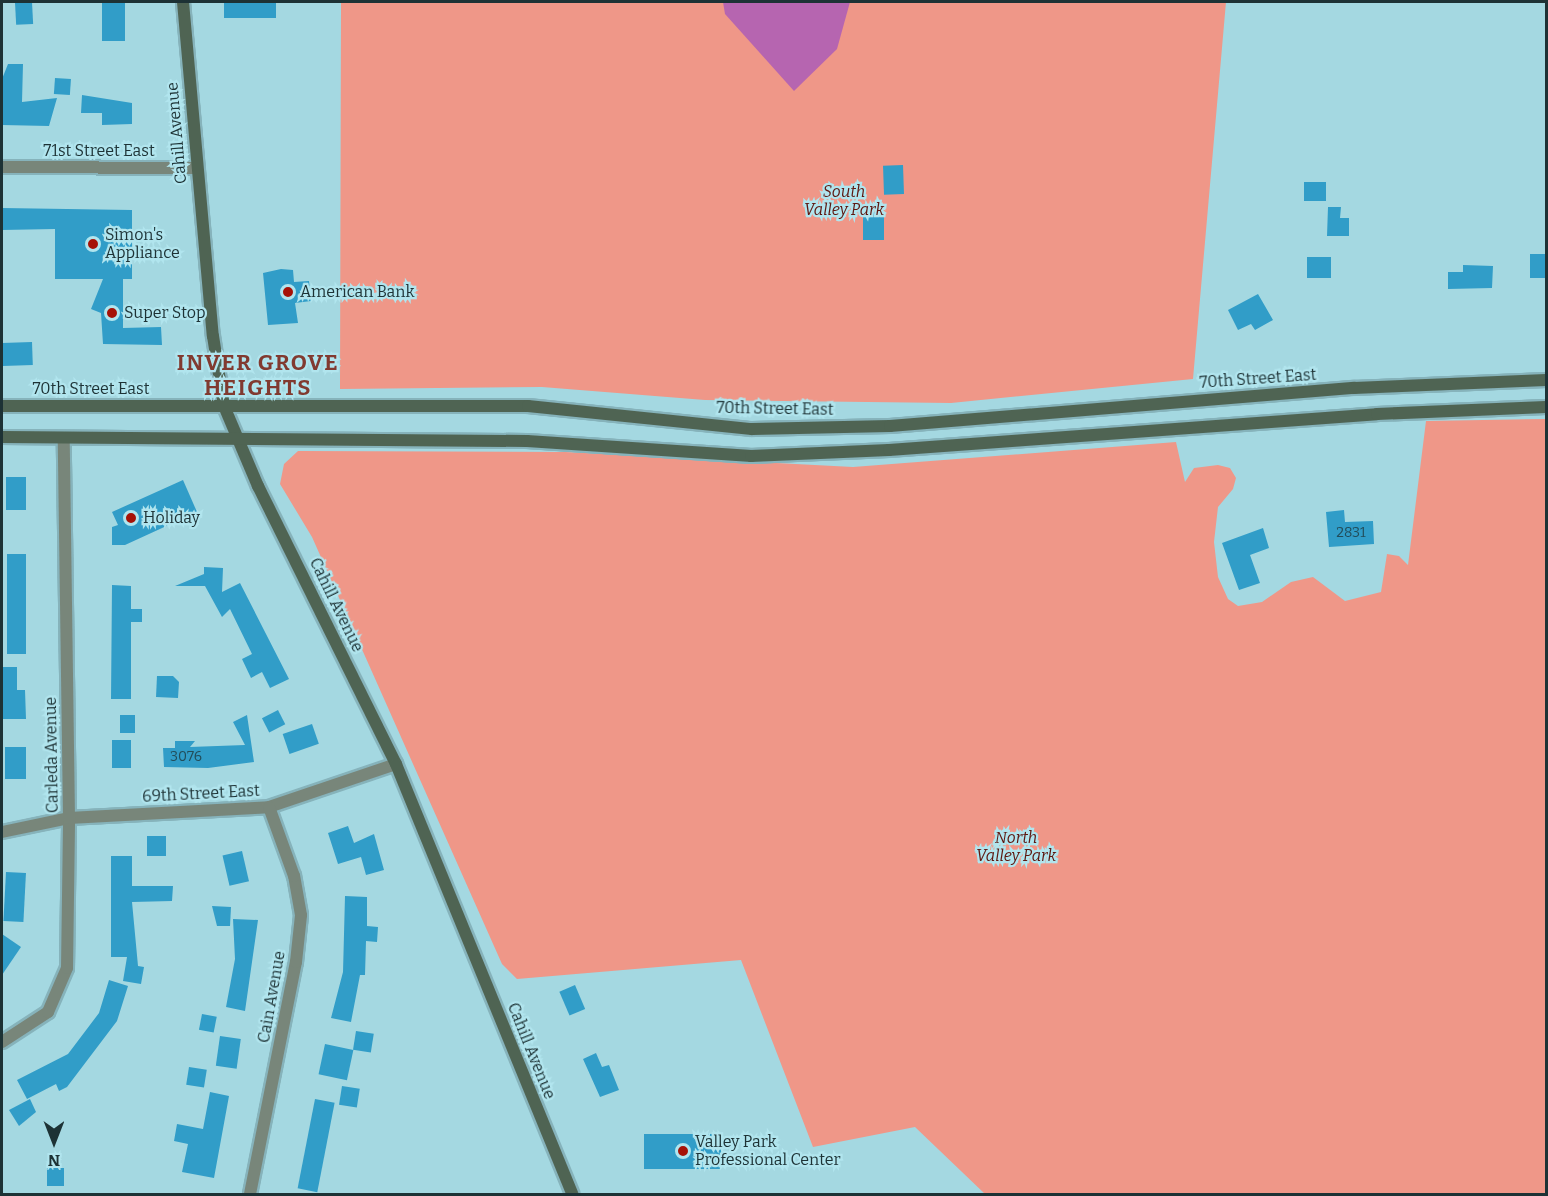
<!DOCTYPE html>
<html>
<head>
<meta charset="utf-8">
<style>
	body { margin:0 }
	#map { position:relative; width:1548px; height:1196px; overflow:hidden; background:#a4d8e1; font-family:Bitter,serif }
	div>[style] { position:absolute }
	.green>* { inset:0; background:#ef9788 }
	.water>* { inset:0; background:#b665b0 }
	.building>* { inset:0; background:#319dc8; transform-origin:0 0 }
	.roads { filter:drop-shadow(2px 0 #86b3bb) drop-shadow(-2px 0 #86b3bb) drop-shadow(0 2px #86b3bb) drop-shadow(0 -2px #86b3bb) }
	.street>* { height:12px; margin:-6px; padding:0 6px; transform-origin:6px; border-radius:6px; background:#78867a }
	.secondary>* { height:12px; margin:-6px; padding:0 6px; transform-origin:6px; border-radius:6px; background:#4f6453 }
	.dots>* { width:16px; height:16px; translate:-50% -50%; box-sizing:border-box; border:3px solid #b1e5ee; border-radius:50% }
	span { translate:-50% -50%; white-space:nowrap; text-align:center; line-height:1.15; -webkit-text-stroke:4.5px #b1e5ee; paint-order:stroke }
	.number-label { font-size:14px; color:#224d5a }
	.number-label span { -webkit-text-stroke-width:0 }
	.street-label { font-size:16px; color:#1d3235 }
	.park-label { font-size:16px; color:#5e1710; font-style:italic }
	.poi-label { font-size:16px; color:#1d3235 }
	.left { translate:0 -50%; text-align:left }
	.district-label { font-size:22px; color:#813a30; font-weight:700; letter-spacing:1.5px }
	.frame { position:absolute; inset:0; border:3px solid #1d3235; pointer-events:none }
	.north { position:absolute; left:24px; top:1112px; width:60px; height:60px; -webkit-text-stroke:4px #b1e5ee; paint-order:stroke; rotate:180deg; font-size:16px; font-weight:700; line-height:24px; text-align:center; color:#1d3235 }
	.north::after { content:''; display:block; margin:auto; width:21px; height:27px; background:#1d3235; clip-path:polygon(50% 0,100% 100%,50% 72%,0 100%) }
</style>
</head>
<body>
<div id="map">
	<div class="green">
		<div style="clip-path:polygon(341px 2px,1226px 2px,1193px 379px,951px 403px,705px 400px,542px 387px,340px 389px)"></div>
		<div style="clip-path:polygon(1546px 419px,1546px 1194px,985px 1194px,915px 1127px,813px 1147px,741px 960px,517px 979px,502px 964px,312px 537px,280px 484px,284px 464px,298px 451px,565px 452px,853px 467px,1176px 442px,1185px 482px,1194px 468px,1218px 465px,1230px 468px,1236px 478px,1233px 489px,1218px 507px,1214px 542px,1218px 577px,1228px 599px,1238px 606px,1262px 602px,1291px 582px,1313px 577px,1345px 601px,1381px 592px,1387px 554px,1399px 556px,1408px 565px,1426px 421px)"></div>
	</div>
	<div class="water">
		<div style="clip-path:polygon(723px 2px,850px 2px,837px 49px,794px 91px,725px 14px)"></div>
	</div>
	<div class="building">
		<div style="left:32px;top:2px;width:22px;height:17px;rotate:87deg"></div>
		<div style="left:102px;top:2px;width:23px;height:39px"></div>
		<div style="left:224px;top:2px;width:52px;height:16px"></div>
		<div style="clip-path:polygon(8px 64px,23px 64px,22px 102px,57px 98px,49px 126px,2px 125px,2px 79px)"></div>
		<div style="left:55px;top:78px;width:16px;height:16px;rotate:4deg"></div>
		<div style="clip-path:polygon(82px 95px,132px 103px,132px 124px,102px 125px,102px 113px,81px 113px)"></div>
		<div style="left:903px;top:165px;width:29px;height:20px;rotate:88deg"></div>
		<div style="left:1304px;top:182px;width:22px;height:19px"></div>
		<div style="clip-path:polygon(1328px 207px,1341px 207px,1340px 218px,1349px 218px,1349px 236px,1327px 236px)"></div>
		<div style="clip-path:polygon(2px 208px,132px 210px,132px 279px,123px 279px,123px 328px,161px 327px,162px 345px,103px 344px,101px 313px,91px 309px,103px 279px,55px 279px,55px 229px,2px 230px)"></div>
		<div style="left:884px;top:212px;width:28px;height:21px;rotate:90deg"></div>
		<div style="left:1530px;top:254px;width:16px;height:24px"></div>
		<div style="left:1307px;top:257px;width:24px;height:21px"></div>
		<div style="clip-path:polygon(1463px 265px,1493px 266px,1492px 288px,1448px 289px,1448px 272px,1463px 272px)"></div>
		<div style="clip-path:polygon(281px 269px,293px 270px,294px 282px,309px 281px,311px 301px,295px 303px,298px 323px,268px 325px,263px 273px)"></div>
		<div style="clip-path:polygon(1258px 294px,1273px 320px,1255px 330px,1251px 324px,1238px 330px,1228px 310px)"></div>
		<div style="left:32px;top:342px;width:23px;height:30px;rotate:88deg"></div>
		<div style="left:6px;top:477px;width:20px;height:33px"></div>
		<div style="clip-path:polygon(183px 480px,197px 512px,125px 545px,112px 545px,112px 527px,118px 525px,112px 512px)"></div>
		<div style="clip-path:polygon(1344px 510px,1345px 522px,1373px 521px,1374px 544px,1329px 547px,1326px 512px)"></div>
		<div style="clip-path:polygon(1263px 528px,1269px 548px,1250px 555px,1260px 583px,1239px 590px,1222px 543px)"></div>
		<div style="left:7px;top:554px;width:19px;height:100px"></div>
		<div style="clip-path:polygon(204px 567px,223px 568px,222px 592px,240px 583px,289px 679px,270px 688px,262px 672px,251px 678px,242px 659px,252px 654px,230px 609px,222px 617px,205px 586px,175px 586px,204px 574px)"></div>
		<div style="clip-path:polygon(112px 585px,131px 586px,131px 609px,142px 609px,142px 622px,131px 622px,131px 699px,111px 699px)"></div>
		<div style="clip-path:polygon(2px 667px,17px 667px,17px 690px,25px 690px,26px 719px,2px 719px)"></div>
		<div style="clip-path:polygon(157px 676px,173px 676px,179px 682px,178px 698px,156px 697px)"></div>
		<div style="left:278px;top:710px;width:16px;height:18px;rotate:63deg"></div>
		<div style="left:120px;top:715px;width:15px;height:18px"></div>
		<div style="clip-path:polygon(247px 715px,254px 762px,208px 768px,164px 767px,163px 748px,175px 748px,175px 741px,195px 741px,190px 747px,245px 745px,233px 722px)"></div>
		<div style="left:312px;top:724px;width:21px;height:31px;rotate:71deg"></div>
		<div style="left:112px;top:740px;width:19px;height:28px"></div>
		<div style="left:5px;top:747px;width:21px;height:32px"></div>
		<div style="clip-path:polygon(348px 826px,354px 843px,374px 834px,384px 870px,366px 875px,361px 857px,338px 864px,328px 833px)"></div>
		<div style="left:147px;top:836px;width:19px;height:20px"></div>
		<div style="left:242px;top:851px;width:31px;height:20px;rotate:77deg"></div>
		<div style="clip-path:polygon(111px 856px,132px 856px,132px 886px,173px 886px,172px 901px,132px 902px,138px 966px,144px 967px,141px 984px,123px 981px,127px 957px,111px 957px)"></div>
		<div style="left:6px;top:872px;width:20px;height:49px;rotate:3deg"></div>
		<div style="clip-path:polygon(345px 896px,367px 897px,367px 926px,378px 927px,377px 942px,366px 941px,365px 975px,360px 975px,351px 1022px,331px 1018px,343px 972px)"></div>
		<div style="clip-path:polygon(212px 906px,231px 907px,230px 926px,217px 926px)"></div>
		<div style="clip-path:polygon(233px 919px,258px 920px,245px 1011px,226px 1007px,235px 959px)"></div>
		<div style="clip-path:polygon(2px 934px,21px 947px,2px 975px)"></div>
		<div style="clip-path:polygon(109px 980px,128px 986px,117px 1021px,67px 1087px,59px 1091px,56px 1084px,27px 1099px,17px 1080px,68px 1054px,99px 1013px)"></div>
		<div style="left:575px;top:985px;width:26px;height:17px;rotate:67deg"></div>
		<div style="left:202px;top:1014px;width:15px;height:16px;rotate:11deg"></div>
		<div style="left:356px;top:1031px;width:18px;height:19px;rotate:9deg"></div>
		<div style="left:220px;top:1036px;width:21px;height:30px;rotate:8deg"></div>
		<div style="left:325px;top:1044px;width:29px;height:31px;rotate:12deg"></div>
		<div style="clip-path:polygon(596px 1053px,602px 1067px,609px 1065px,619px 1090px,600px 1097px,583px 1059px)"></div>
		<div style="left:189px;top:1067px;width:18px;height:18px;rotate:9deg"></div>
		<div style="left:342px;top:1086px;width:18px;height:19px;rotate:9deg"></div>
		<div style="clip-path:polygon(210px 1092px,229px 1096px,214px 1178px,182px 1172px,188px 1144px,174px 1141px,177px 1124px,203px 1129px)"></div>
		<div style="clip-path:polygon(30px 1099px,36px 1112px,19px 1126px,9px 1110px)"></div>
		<div style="left:315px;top:1099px;width:20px;height:91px;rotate:11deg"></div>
		<div style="left:644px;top:1134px;width:77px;height:35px"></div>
		<div style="left:47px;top:1168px;width:17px;height:18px"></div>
	</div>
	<div class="roads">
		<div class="street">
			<div style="left:2px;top:167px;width:194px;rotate:0.3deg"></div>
			<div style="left:2px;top:832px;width:68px;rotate:-11.8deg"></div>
			<div style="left:69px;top:818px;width:200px;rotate:-3.1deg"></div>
			<div style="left:269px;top:807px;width:134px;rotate:-18.7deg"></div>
			<div style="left:2px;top:1042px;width:55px;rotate:-33.1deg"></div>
			<div style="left:48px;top:1012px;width:48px;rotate:-66.6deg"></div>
			<div style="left:67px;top:968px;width:150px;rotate:-89.2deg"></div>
			<div style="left:69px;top:818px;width:380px;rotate:-90.8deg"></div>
			<div style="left:250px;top:1194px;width:237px;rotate:-78.8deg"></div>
			<div style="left:296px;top:962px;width:47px;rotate:-83.9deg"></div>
			<div style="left:301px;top:915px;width:40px;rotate:-100deg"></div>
			<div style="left:294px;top:876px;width:73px;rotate:-109.9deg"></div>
		</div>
		<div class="secondary">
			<div style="left:183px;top:2px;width:335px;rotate:84.9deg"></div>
			<div style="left:213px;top:336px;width:71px;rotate:81.1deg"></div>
			<div style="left:224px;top:406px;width:87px;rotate:67deg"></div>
			<div style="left:258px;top:486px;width:310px;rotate:63.6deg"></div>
			<div style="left:396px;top:764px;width:465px;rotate:67.7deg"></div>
			<div style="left:2px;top:406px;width:526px"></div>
			<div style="left:528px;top:406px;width:225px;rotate:5.9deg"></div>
			<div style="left:752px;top:429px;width:138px;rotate:-1.2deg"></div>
			<div style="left:890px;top:426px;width:466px;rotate:-4.7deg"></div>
			<div style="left:1354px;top:388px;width:192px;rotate:-2.4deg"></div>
			<div style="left:2px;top:437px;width:525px;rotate:0.44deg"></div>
			<div style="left:527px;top:441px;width:225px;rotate:3.8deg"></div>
			<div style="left:751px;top:456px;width:138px;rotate:-2.5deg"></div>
			<div style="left:889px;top:450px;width:489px;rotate:-4.2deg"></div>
			<div style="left:1377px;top:414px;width:169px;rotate:-2.4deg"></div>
		</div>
	</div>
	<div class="dots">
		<div style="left:93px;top:244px;background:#a61207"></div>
		<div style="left:288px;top:292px;background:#a61207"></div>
		<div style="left:112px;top:313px;background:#a61207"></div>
		<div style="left:131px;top:518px;background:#a61207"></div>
		<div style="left:683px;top:1151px;background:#a61207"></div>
	</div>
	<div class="number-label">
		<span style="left:1351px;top:533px">2831</span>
		<span style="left:186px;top:757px">3076</span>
	</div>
	<div class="street-label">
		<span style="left:177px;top:133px;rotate:-95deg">Cahill Avenue</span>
		<span style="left:99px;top:151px">71st Street East</span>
		<span style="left:1258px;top:379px;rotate:-4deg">70th Street East</span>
		<span style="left:91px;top:389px">70th Street East</span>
		<span style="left:775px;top:409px;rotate:1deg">70th Street East</span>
		<span style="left:336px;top:605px;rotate:64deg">Cahill Avenue</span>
		<span style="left:52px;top:755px;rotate:-91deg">Carleda Avenue</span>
		<span style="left:201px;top:794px;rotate:-3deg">69th Street East</span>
		<span style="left:272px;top:997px;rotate:-80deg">Cain Avenue</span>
		<span style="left:531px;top:1051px;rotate:68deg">Cahill Avenue</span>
	</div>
	<div class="park-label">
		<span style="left:844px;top:201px">South<br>Valley Park</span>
		<span style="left:1016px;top:847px">North<br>Valley Park</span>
	</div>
	<div class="poi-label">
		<span class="left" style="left:105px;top:244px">Simon's<br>Appliance</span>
		<span class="left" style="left:300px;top:292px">American Bank</span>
		<span class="left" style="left:124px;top:313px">Super Stop</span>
		<span class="left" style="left:143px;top:518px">Holiday</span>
		<span class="left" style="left:695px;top:1151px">Valley Park<br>Professional Center</span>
	</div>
	<div class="district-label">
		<span style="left:258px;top:375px">INVER GROVE<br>HEIGHTS</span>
	</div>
	<div class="frame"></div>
	<div class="north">N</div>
</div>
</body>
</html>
